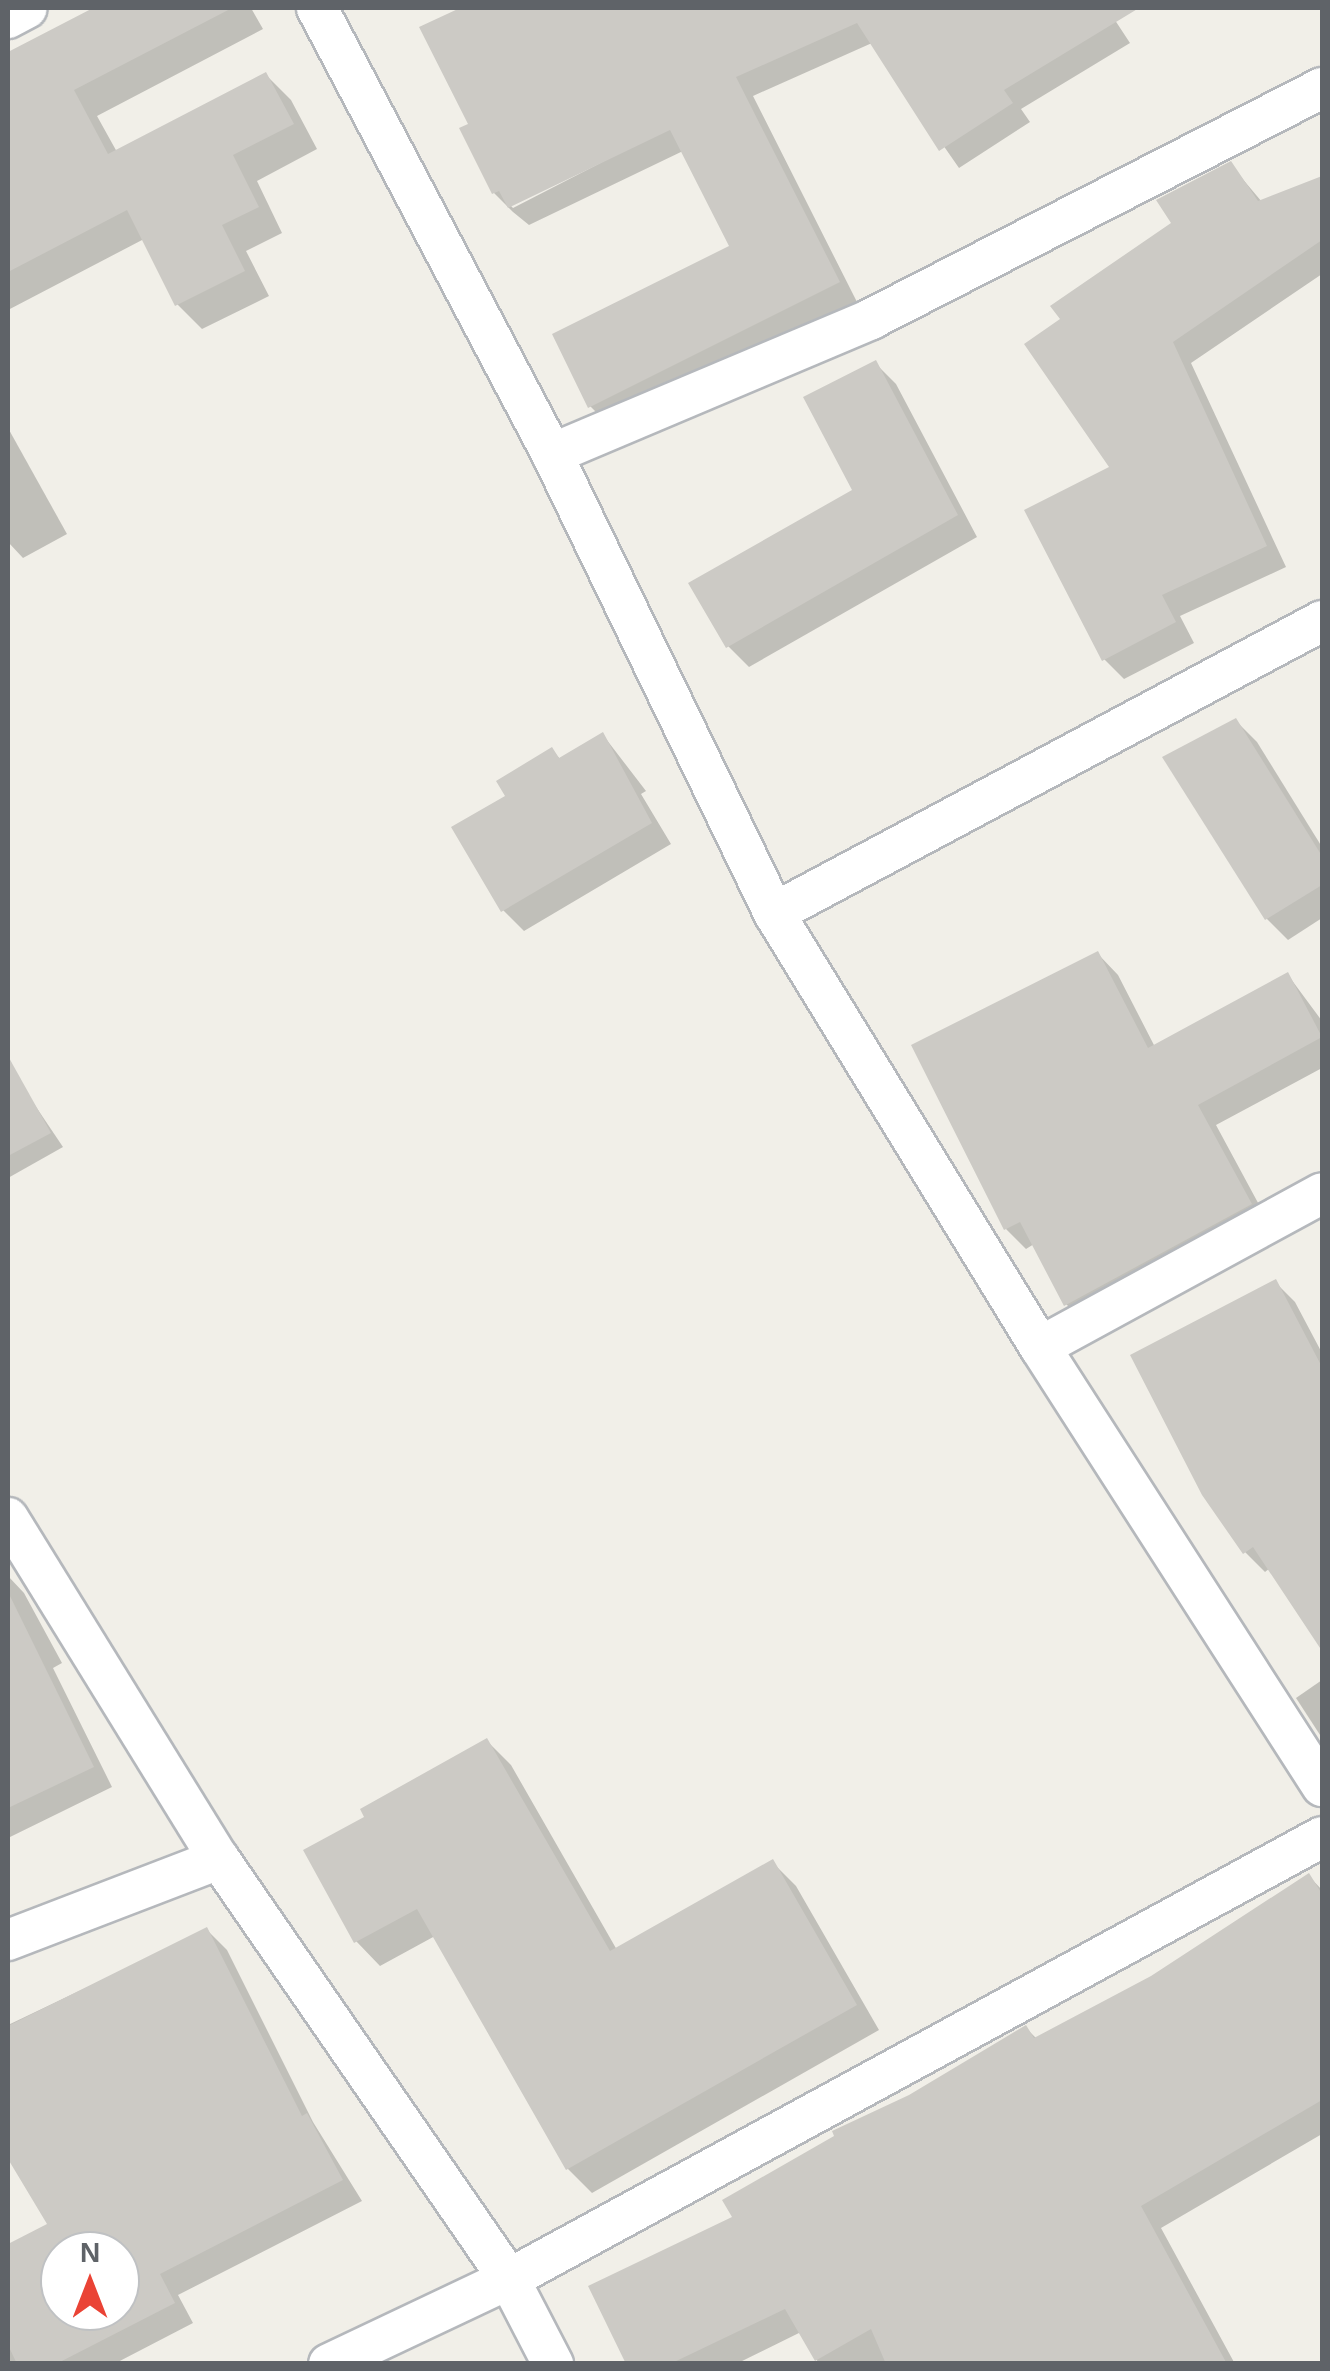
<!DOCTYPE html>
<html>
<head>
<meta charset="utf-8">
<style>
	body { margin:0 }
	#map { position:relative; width:1330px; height:2371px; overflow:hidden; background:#f1efe8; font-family:Arial,sans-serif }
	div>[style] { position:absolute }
	.shadow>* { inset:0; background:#0003 }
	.building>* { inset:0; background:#cccac5 }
	.roads { filter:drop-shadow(2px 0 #b5b8bc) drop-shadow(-2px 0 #b5b8bc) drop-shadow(0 2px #b5b8bc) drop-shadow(0 -2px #b5b8bc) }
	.street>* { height:40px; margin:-20px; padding:0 20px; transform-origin:20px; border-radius:20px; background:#fff }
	span { translate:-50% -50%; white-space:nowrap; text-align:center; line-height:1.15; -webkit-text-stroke:10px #fff; paint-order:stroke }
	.frame { position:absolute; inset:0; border:10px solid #5f6368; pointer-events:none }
	.north { position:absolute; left:40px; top:2231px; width:100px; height:100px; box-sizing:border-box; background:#fff; border:2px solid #bfc1c3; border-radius:50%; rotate:0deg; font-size:28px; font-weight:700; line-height:40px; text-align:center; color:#5f6368 }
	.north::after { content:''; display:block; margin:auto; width:35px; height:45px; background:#ea4335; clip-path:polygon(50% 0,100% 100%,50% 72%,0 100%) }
</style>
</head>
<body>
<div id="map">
	<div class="shadow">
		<div style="clip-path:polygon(99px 8px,251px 8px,263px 29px,97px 116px,117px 152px,266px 75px,291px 100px,317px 149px,257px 181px,282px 233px,246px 251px,269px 296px,202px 329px,177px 304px,144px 239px,8px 310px,8px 55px)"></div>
		<div style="clip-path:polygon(evenodd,466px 8px,1107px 8px,1130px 43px,1021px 109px,1030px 122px,959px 168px,872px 43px,753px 96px,857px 302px,609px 425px,590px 406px,732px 247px,683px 151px,529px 225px,513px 212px,494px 193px,471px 125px,422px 28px,466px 8px,680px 122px,513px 208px,509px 204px,680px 122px)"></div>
		<div style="clip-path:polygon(1230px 164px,1262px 202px,1322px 178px,1322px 274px,1191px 363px,1286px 567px,1180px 616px,1194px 643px,1124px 679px,1104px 659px,1113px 468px,1063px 320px,1175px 224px)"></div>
		<div style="clip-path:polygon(875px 363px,896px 384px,977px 537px,749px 667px,728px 646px,855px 491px)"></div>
		<div style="clip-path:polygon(8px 428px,67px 534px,23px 558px,8px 542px)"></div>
		<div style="clip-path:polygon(1236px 721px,1257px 742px,1322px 847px,1322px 918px,1288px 940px,1267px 919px,1166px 758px)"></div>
		<div style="clip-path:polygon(603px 735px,646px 791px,641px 794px,671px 844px,524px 931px,503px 910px,552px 750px,561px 760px)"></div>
		<div style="clip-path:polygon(1098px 954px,1118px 975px,1155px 1047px,1288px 975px,1322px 1021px,1322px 1068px,1216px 1125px,1270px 1225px,1086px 1324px,1066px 1304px,1034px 1244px,1026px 1249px,1006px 1229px)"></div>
		<div style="clip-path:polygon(26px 1092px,63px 1147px,8px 1178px,8px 1102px)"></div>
		<div style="clip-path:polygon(1275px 1282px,1295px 1302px,1322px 1353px,1322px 1646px,1270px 1568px,1265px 1572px,1245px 1552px)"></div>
		<div style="clip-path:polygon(8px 1576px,24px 1593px,62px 1663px,53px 1668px,112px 1787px,8px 1838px)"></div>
		<div style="clip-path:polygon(1322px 1680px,1322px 1738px,1296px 1698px)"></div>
		<div style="clip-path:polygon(487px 1741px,511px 1765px,617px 1950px,772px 1862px,796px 1886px,879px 2030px,592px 2193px,568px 2169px,435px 1936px,380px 1966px,356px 1941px)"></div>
		<div style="clip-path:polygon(1309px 1876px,1322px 1890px,1322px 2134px,1161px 2228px,1235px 2364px,819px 2364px,801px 2332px,736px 2364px,629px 2364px,736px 2218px,910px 2097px,1026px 2028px,1037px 2039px,1152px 1978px)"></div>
		<div style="clip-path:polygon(evenodd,207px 1930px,227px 1950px,313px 2122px,362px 2201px,178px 2295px,193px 2323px,114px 2364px,8px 2364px,8px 2247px,51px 2225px,8px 2154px,8px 2025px,207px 1930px,60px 2251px,120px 2251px,120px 2311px,60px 2311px,60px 2251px)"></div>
	</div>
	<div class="building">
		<div style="clip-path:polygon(93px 8px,232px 8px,74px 90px,108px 154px,266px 72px,294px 124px,233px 155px,259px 207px,222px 225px,245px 271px,175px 306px,127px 210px,8px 272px,8px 52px)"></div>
		<div style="clip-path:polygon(460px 8px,1139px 8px,1004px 90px,1013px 103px,939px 151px,857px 23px,736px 77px,840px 282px,588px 408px,552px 334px,729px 246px,670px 130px,508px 208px,499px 191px,492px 194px,459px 128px,468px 124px,419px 27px)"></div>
		<div style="clip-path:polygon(1231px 161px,1258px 201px,1322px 176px,1322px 240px,1173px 342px,1267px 546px,1162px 595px,1176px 622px,1102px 661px,1024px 510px,1109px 467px,1024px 344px,1060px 319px,1050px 306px,1171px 223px,1156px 200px)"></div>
		<div style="clip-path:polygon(876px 360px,958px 515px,726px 648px,688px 583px,852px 490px,803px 397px)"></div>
		<div style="clip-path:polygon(1236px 718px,1322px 856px,1322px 885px,1265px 920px,1162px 757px)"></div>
		<div style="clip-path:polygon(603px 732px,652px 823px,501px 912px,451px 827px,505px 796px,496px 781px,552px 747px,559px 758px)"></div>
		<div style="clip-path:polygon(1098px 951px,1148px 1048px,1288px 972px,1322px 1037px,1198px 1105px,1252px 1204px,1064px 1306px,1020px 1222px,1004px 1230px,911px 1045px)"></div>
		<div style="clip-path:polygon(8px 1056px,51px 1133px,8px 1156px)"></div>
		<div style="clip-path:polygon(1276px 1279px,1322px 1367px,1322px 1651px,1253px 1547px,1243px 1554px,1202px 1495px,1130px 1355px)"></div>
		<div style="clip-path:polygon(8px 1592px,94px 1767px,8px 1808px)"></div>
		<div style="clip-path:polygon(487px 1738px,610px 1951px,773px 1859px,857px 2005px,566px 2170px,417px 1909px,354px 1943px,303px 1850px,364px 1817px,360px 1809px)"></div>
		<div style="clip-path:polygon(1309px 1873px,1322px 1894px,1322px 2100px,1141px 2206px,1227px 2364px,886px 2364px,871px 2329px,815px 2361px,785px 2309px,670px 2364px,626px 2364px,588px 2286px,732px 2217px,722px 2200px,834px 2136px,832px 2131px,909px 2095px,1026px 2025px,1034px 2038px,1151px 1976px)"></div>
		<div style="clip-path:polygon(evenodd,207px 1927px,302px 2116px,307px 2113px,343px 2180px,160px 2274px,175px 2303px,56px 2364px,17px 2364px,8px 2345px,8px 2244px,47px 2224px,8px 2159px,8px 2026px,207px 1927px,60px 2251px,120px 2251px,120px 2311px,60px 2311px,60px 2251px)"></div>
	</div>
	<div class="roads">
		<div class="street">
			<div style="left:317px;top:8px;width:504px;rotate:62.21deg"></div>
			<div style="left:552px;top:454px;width:510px;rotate:64.19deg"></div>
			<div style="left:774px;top:913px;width:509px;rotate:58.5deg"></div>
			<div style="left:1040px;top:1347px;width:522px;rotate:57.28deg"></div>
			<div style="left:8px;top:18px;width:21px;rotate:-28deg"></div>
			<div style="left:552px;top:454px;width:346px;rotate:-22.9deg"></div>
			<div style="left:871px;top:319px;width:507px;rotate:-27.12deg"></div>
			<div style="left:774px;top:913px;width:621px;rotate:-28.05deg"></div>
			<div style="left:1040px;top:1347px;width:321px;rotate:-28.6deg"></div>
			<div style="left:8px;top:1518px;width:401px;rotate:58.3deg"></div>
			<div style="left:219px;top:1859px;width:510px;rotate:55.38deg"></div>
			<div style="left:509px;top:2279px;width:96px;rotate:62.6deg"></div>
			<div style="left:8px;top:1940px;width:226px;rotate:-21deg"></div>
			<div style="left:329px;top:2364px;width:199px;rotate:-25.3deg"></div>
			<div style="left:509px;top:2279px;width:925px;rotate:-28.53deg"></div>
		</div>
	</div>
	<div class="frame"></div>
	<div class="north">N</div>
</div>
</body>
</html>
